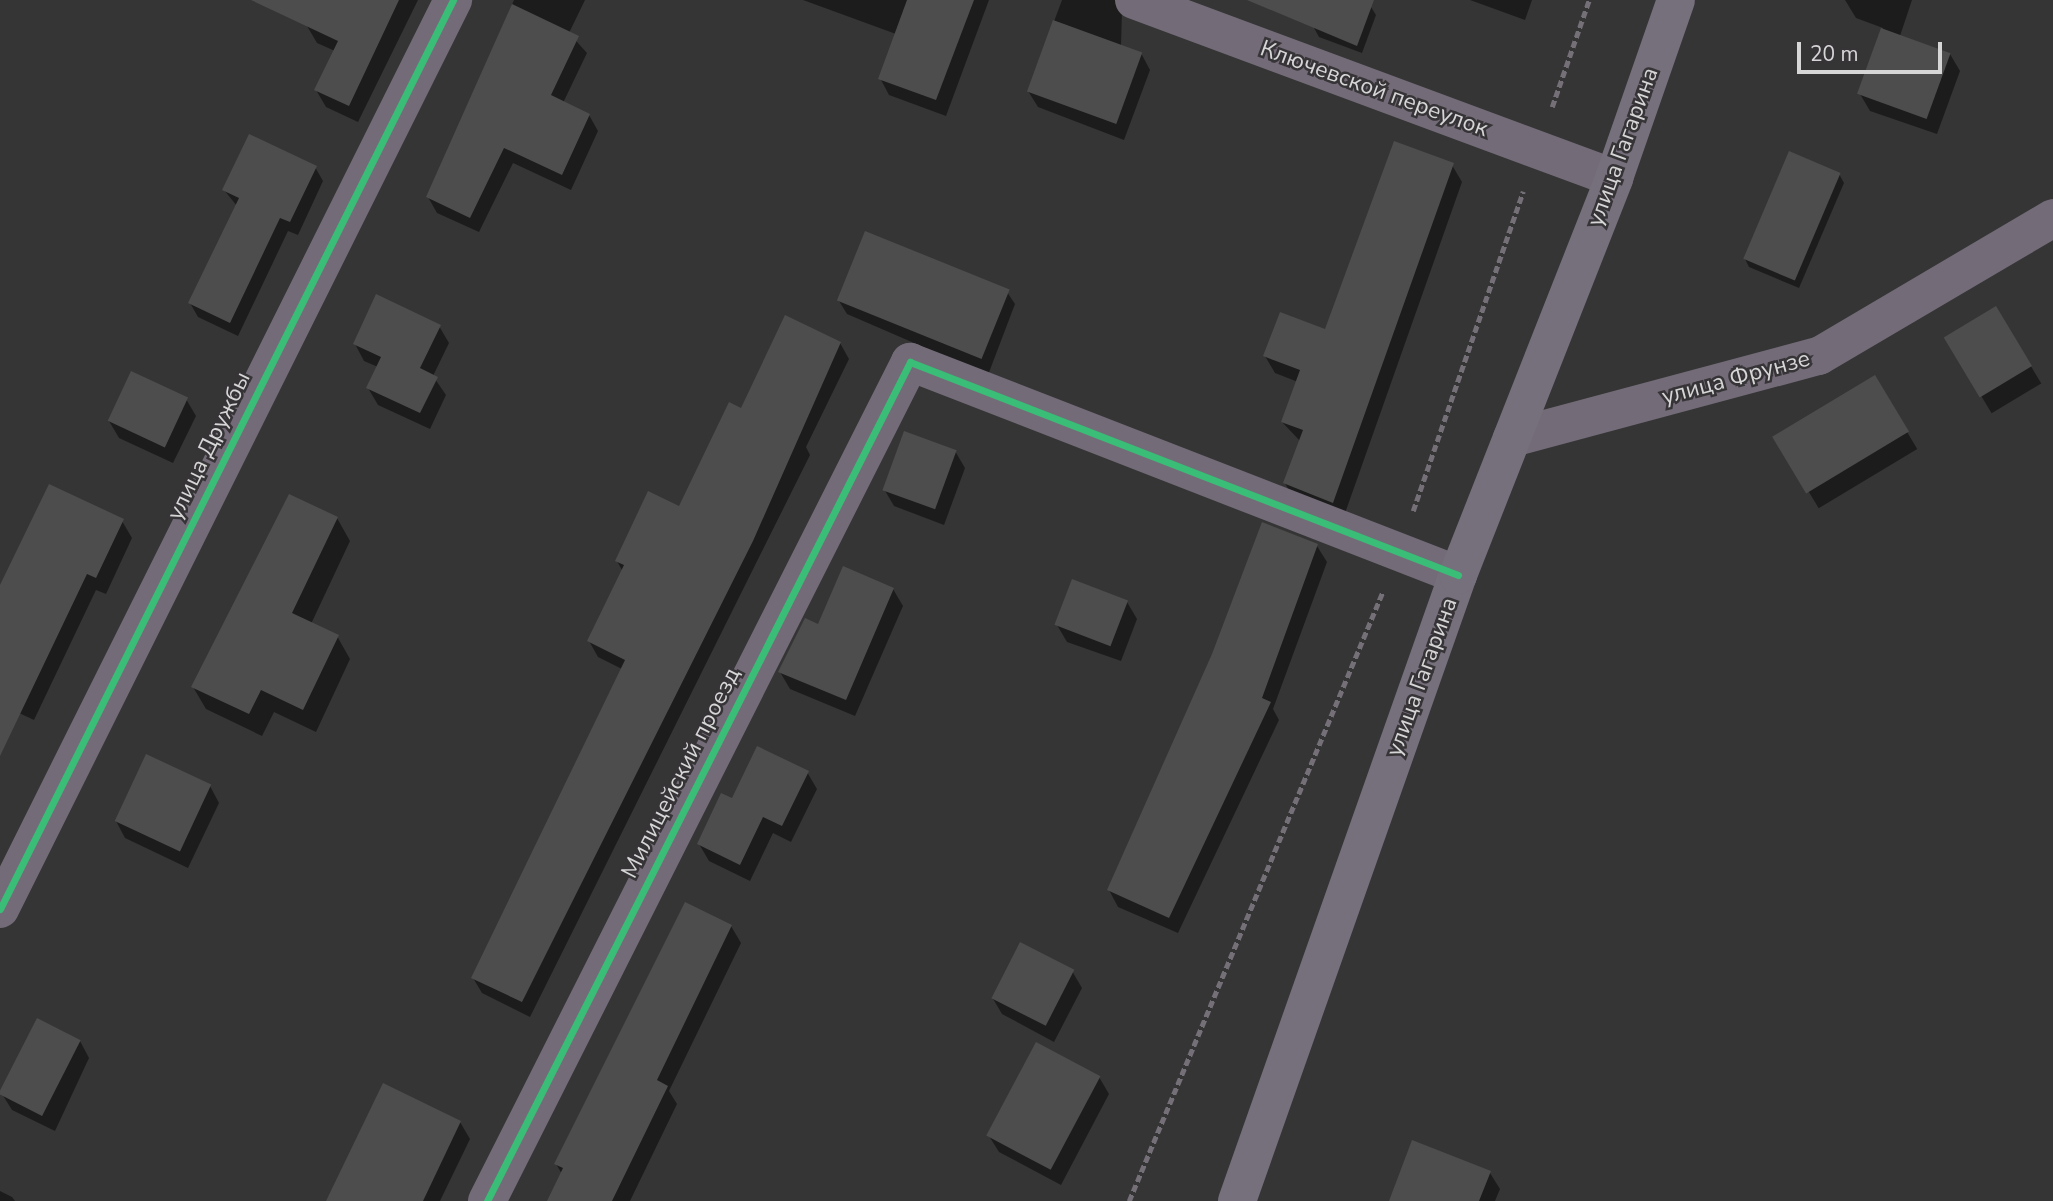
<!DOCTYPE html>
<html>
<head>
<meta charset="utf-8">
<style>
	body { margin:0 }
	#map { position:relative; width:2053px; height:1201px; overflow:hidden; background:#363536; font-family:"Nunito Sans",sans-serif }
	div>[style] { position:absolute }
	.shadow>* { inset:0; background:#0007; transform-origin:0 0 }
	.building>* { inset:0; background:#4e4d4e; transform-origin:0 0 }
	.path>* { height:4.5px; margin-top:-2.25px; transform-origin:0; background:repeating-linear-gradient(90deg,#757078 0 7px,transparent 0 10.5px) }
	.street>* { height:38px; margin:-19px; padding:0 19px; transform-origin:19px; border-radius:19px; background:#736c78 }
	.secondary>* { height:38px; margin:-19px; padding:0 19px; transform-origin:19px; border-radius:19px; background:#766f7c }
	.cycleway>* { height:7px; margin:-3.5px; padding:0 3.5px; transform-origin:3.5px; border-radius:3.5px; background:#3abd76 }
	span { translate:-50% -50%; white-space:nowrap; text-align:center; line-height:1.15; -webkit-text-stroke:5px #373437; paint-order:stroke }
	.street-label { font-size:23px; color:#d7d6d7 }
	.scale { position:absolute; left:1797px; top:42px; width:145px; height:32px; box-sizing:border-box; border:4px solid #d7d6d7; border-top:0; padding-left:9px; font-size:21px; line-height:24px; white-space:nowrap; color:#d7d6d7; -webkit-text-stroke:5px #373437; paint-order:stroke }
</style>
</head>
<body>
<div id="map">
	<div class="shadow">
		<div style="clip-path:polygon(320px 0,418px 0,358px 122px,326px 107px,316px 90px,335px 51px,317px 43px,307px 26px)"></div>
		<div style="clip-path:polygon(514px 0,585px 0,569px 33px,587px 53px,563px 103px,589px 115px,598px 131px,571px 190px,513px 163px,479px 232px,437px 213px,428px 197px)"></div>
		<div style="clip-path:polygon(803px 0,989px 0,946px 116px,889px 95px,880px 78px,896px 34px)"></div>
		<div style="clip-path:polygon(1062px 0,1134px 0,1122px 11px,1121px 46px,1141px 53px,1150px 70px,1124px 140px,1038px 107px,1028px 91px)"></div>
		<div style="clip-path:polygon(1325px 0,1371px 7px,1376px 15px,1362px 53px,1319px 37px,1314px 28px)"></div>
		<div style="clip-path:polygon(1470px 0,1532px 0,1525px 20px)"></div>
		<div style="clip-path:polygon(1845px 0,1912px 0,1900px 36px,1950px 54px,1960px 71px,1937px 134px,1870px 111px,1860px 94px,1883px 28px,1856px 18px)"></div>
		<div style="clip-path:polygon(1452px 165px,1462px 182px,1343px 519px,1294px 500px,1285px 483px,1300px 441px,1282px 422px,1298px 382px,1275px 373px,1265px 356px,1326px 331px)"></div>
		<div style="clip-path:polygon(315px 167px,323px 181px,298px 235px,288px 231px,238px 336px,198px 317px,190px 303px,237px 206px,224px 190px)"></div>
		<div style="clip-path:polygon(1839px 174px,1844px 183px,1799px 288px,1749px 267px,1745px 259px)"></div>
		<div style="clip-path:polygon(1007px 292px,1015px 304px,988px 375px,847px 314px,839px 301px)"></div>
		<div style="left:1996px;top:308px;width:88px;height:58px;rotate:59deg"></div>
		<div style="clip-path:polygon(439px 326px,449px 343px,433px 376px,446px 395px,430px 429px,378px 405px,368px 388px,378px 367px,364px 361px,355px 344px)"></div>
		<div style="clip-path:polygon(840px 343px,849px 359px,806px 447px,810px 455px,530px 1017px,482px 993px,473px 978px,622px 669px,598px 657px,589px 641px,623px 572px,617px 561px,680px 508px,741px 411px)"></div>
		<div style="left:1874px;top:377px;width:84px;height:115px;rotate:59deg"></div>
		<div style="clip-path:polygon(186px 399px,196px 416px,173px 463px,119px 438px,109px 421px)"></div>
		<div style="clip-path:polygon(955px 451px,965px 468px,944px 525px,894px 506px,884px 489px)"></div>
		<div style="clip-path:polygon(337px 518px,350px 541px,311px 624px,337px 636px,350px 659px,316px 732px,274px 712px,262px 736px,206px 709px,193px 687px)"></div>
		<div style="clip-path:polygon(122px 521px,132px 538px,106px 594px,96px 590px,34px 720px,4px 706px,0 715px,0 587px)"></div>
		<div style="clip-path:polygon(1317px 546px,1327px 562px,1273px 709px,1279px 720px,1178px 933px,1118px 907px,1109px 890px)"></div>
		<div style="clip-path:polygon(893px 589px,903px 606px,855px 716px,790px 689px,780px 672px,819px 627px)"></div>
		<div style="clip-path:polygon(1127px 602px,1137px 619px,1121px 661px,1067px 642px,1057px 625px)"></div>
		<div style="clip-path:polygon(807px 772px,817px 789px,791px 842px,773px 833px,750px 881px,709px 861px,699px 844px,732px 800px)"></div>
		<div style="clip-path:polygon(210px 786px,219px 803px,188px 868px,125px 838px,116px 821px)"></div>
		<div style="clip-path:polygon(731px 926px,741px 943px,669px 1091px,677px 1104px,630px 1201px,549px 1201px,562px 1174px,556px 1164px)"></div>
		<div style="clip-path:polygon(1072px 971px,1082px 988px,1054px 1042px,1002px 1014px,992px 997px)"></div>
		<div style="clip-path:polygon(80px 1041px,89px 1058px,55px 1131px,12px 1110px,2px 1094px)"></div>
		<div style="clip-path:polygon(1099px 1077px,1109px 1094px,1061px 1185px,999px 1152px,989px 1136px)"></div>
		<div style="clip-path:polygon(460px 1122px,470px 1139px,440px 1201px,326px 1201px)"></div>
		<div style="clip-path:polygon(1490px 1173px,1500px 1189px,1495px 1201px,1390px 1201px)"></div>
		<div style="clip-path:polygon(0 1191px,12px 1197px,15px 1201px,0 1201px)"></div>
	</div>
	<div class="building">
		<div style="clip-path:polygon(251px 0,399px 0,349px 106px,314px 90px,338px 41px)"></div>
		<div style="clip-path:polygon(907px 0,974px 0,936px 100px,878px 79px)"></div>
		<div style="clip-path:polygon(1247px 0,1374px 0,1357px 46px)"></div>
		<div style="clip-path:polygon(512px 4px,579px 36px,551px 95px,590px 114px,562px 175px,504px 148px,470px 218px,426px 197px)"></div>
		<div style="left:1053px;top:20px;width:95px;height:76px;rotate:20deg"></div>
		<div style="left:1881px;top:28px;width:74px;height:70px;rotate:20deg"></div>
		<div style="clip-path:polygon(249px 134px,317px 166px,290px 222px,280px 218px,230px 323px,188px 303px,239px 198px,222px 190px)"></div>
		<div style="clip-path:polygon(1394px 141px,1454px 163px,1333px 503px,1283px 483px,1303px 430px,1281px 422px,1300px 370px,1263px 356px,1280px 312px,1325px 329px)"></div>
		<div style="left:1789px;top:151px;width:56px;height:117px;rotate:23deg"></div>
		<div style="left:865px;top:231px;width:156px;height:75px;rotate:22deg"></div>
		<div style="clip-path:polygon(376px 294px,441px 325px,420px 368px,438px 377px,420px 413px,366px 388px,381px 357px,353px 344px)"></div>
		<div style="left:1996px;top:306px;width:70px;height:61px;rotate:59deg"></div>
		<div style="clip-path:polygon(785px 315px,841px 342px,753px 541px,522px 1002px,471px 978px,625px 660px,587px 641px,624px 565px,615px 561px,648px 491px,679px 506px,729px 402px,741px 408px)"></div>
		<div style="left:131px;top:371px;width:63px;height:55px;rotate:25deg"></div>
		<div style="left:1875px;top:375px;width:66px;height:120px;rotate:59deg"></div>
		<div style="left:904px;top:431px;width:56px;height:63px;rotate:20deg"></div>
		<div style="clip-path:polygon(49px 484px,124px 519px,96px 578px,87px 574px,0 756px,0 585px)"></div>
		<div style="clip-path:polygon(289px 494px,338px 517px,292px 613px,339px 635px,303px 710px,261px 690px,249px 714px,191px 687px)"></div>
		<div style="clip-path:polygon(1262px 522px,1318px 544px,1262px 698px,1271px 702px,1169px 918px,1107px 890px,1212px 654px)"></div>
		<div style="clip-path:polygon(843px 566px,894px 588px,846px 700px,778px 672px,805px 618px,818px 624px)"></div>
		<div style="left:1072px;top:579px;width:60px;height:49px;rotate:21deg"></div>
		<div style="clip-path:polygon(757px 746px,809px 771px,782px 826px,763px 817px,740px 865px,697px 844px,721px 793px,732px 798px)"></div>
		<div style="left:146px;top:754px;width:72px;height:74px;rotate:25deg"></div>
		<div style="clip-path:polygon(685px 902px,732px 925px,657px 1080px,668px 1086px,612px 1201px,547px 1201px,563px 1168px,554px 1164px)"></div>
		<div style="left:1020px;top:942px;width:61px;height:63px;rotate:27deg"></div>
		<div style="left:37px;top:1018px;width:49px;height:85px;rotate:27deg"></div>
		<div style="left:1036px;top:1042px;width:73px;height:106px;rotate:28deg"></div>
		<div style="clip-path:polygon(383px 1083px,461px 1121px,423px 1201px,326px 1201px)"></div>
		<div style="clip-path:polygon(1412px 1140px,1491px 1171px,1479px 1201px,1389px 1201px)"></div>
	</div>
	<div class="path">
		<div style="left:1552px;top:107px;width:113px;rotate:-70.9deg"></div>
		<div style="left:1413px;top:511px;width:338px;rotate:-71deg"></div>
		<div style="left:1129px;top:1201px;width:661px;rotate:-67.39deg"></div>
	</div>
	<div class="street">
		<div style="left:1134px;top:0;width:512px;rotate:20.35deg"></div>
		<div style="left:1512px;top:438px;width:318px;rotate:-15deg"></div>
		<div style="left:1819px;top:356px;width:272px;rotate:-30.5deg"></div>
		<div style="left:0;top:909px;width:1016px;rotate:-63.51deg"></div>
		<div style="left:487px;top:1201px;width:940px;rotate:-63.24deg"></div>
		<div style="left:910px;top:362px;width:588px;rotate:21.24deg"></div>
	</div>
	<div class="secondary">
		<div style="left:1237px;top:1201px;width:664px;rotate:-70.56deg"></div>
		<div style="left:1458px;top:575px;width:427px;rotate:-68.5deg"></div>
		<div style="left:1614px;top:178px;width:188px;rotate:-70.8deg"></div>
	</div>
	<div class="cycleway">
		<div style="left:0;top:909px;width:1016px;rotate:-63.51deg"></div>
		<div style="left:487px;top:1201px;width:940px;rotate:-63.24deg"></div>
		<div style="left:910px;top:362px;width:588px;rotate:21.24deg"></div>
	</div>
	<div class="street-label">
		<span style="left:1374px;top:89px;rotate:20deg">Ключевской переулок</span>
		<span style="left:1623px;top:147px;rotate:-70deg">улица Гагарина</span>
		<span style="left:1736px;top:378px;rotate:-15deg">улица Фрунзе</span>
		<span style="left:209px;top:446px;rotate:-64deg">улица Дружбы</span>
		<span style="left:1422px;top:677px;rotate:-70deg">улица Гагарина</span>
		<span style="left:681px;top:773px;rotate:-63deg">Милицейский проезд</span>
	</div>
	<div class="scale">20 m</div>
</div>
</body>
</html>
